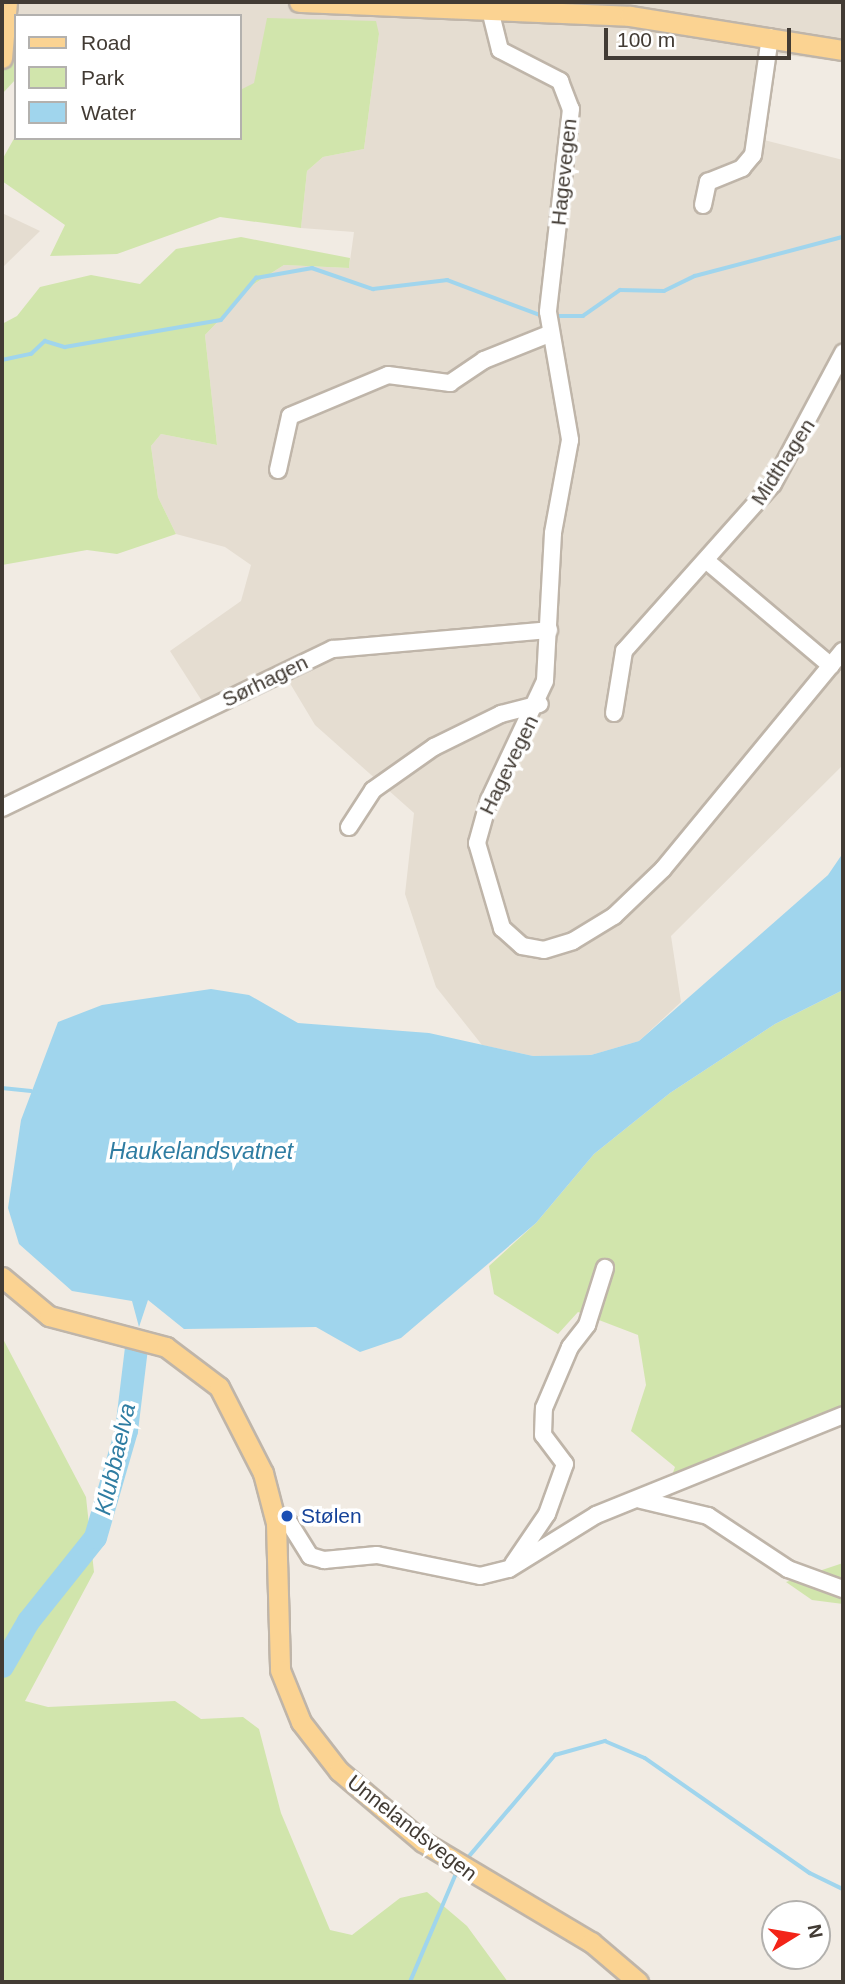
<!DOCTYPE html>
<html>
<head>
<meta charset="utf-8">
<style>
	body { margin:0 }
	#map { position:relative; width:845px; height:1984px; overflow:hidden; background:#f1ebe3; font-family:Helvetica,sans-serif }
	div>[style] { position:absolute }
	.residential>* { inset:0; background:#e5ddd1 }
	.green>* { inset:0; background:#d1e5ac }
	.water>* { inset:0; background:#a0d5ed }
	.stream>* { height:3.5px; margin:-1.75px; padding:0 1.75px; transform-origin:1.75px; border-radius:1.75px; background:#a0d5ed }
	.river>* { height:23px; margin:-11.5px; padding:0 11.5px; transform-origin:11.5px; border-radius:11.5px; background:#a0d5ed }
	.roads { filter:drop-shadow(2px 0 #bfb5a9) drop-shadow(-2px 0 #bfb5a9) drop-shadow(0 2px #bfb5a9) drop-shadow(0 -2px #bfb5a9) }
	.minor>* { height:16px; margin:-8px; padding:0 8px; transform-origin:8px; border-radius:8px; background:#fff }
	.major>* { height:19px; margin:-9.5px; padding:0 9.5px; transform-origin:9.5px; border-radius:9.5px; background:#fbd392 }
	.dots>* { width:19px; height:19px; translate:-50% -50%; box-sizing:border-box; border:4px solid #fff; border-radius:50% }
	span { translate:-50% -50%; white-space:nowrap; text-align:center; line-height:1.15; -webkit-text-stroke:7px #fff; paint-order:stroke }
	.street-label { font-size:21px; color:#423b34 }
	.transit-label { font-size:21px; color:#164399 }
	.left { translate:0 -50%; text-align:left }
	.water-label { font-size:23px; color:#2f7da2; font-style:italic }
	.frame { position:absolute; inset:0; border:4px solid #423b34; pointer-events:none }
	.legend { position:absolute; left:14px; top:14px; width:228px; height:126px; box-sizing:border-box; background:#fff; border:2px solid #b3b1ae; margin:0; padding:9px 12px; list-style:none; font-size:21px; color:#423b34 }
	.legend li { display:flex; align-items:center; gap:14px; height:35px }
	.legend b { width:35px; border:2px solid #b3b1ae }
	.north { position:absolute; left:761px; top:1900px; width:70px; height:70px; box-sizing:border-box; background:#fff; border:2px solid #b3b1ae; border-radius:50%; rotate:79deg; font-size:19px; font-weight:700; line-height:28px; text-align:center; color:#423b34 }
	.north::after { content:''; display:block; margin:auto; width:24px; height:32px; background:#f32418; clip-path:polygon(50% 0,100% 100%,50% 72%,0 100%) }
	.scale { position:absolute; left:604px; top:28px; width:187px; height:32px; box-sizing:border-box; border:4px solid #423b34; border-top:0; padding-left:9px; font-size:21px; line-height:24px; white-space:nowrap; color:#423b34; -webkit-text-stroke:5px #fff; paint-order:stroke }
</style>
</head>
<body>
<div id="map">
	<div class="residential">
		<div style="clip-path:polygon(2px 2px,843px 2px,843px 62px,777px 54px,760px 139px,843px 160px,843px 765px,671px 936px,681px 1002px,639px 1041px,591px 1055px,533px 1056px,482px 1045px,436px 987px,405px 894px,414px 813px,315px 725px,288px 680px,209px 712px,170px 651px,241px 601px,251px 565px,225px 547px,176px 534px,158px 497px,151px 446px,161px 434px,217px 445px,205px 335px,254px 284px,284px 265px,349px 268px,354px 232px,301px 228px,307px 171px,323px 157px,364px 149px,379px 34px,240px 90px,240px 16px,16px 16px,2px 13px)"></div>
		<div style="clip-path:polygon(2px 213px,40px 231px,2px 268px)"></div>
	</div>
	<div class="green">
		<div style="clip-path:polygon(2px 13px,16px 16px,16px 79px,2px 94px)"></div>
		<div style="clip-path:polygon(267px 18px,376px 21px,379px 34px,364px 149px,323px 157px,307px 171px,301px 228px,220px 217px,117px 254px,50px 256px,65px 225px,2px 181px,2px 160px,16px 135px,240px 138px,240px 90px,254px 83px)"></div>
		<div style="clip-path:polygon(241px 237px,350px 258px,349px 268px,284px 265px,254px 284px,205px 335px,217px 445px,161px 434px,151px 446px,158px 497px,176px 534px,117px 554px,87px 550px,2px 565px,2px 324px,17px 316px,40px 287px,91px 275px,140px 284px,176px 249px)"></div>
		<div style="clip-path:polygon(843px 990px,843px 1420px,666px 1492px,675px 1467px,631px 1431px,646px 1385px,638px 1335px,578px 1312px,558px 1334px,494px 1294px,489px 1266px,536px 1223px,594px 1154px,670px 1093px,775px 1024px)"></div>
		<div style="clip-path:polygon(2px 1337px,86px 1497px,94px 1572px,25px 1701px,48px 1707px,175px 1701px,201px 1719px,243px 1717px,259px 1729px,281px 1813px,330px 1930px,352px 1935px,400px 1898px,427px 1892px,467px 1926px,508px 1982px,2px 1982px)"></div>
		<div style="clip-path:polygon(843px 1563px,843px 1604px,812px 1600px,786px 1582px)"></div>
	</div>
	<div class="water">
		<div style="clip-path:polygon(843px 853px,843px 990px,775px 1024px,670px 1093px,594px 1154px,536px 1223px,401px 1338px,360px 1352px,316px 1327px,184px 1329px,148px 1300px,139px 1327px,132px 1301px,72px 1291px,19px 1244px,8px 1208px,21px 1120px,58px 1022px,102px 1005px,211px 989px,249px 995px,298px 1023px,429px 1033px,533px 1056px,591px 1055px,639px 1041px,828px 875px)"></div>
	</div>
	<div class="stream">
		<div style="left:554px;top:316px;width:29px"></div>
		<div style="left:583px;top:316px;width:45px;rotate:-35.1deg"></div>
		<div style="left:620px;top:290px;width:44px;rotate:1.3deg"></div>
		<div style="left:664px;top:291px;width:34px;rotate:-26deg"></div>
		<div style="left:695px;top:276px;width:153px;rotate:-14.8deg"></div>
		<div style="left:2px;top:360px;width:30px;rotate:-12deg"></div>
		<div style="left:31px;top:354px;width:19px;rotate:-43deg"></div>
		<div style="left:45px;top:341px;width:21px;rotate:17deg"></div>
		<div style="left:65px;top:347px;width:158px;rotate:-9.8deg"></div>
		<div style="left:221px;top:320px;width:55px;rotate:-50.2deg"></div>
		<div style="left:256px;top:278px;width:57px;rotate:-10.1deg"></div>
		<div style="left:312px;top:268px;width:65px;rotate:19deg"></div>
		<div style="left:373px;top:289px;width:75px;rotate:-6.9deg"></div>
		<div style="left:447px;top:280px;width:103px;rotate:20.6deg"></div>
		<div style="left:2px;top:1088px;width:29px;rotate:6deg"></div>
		<div style="left:466px;top:1860px;width:138px;rotate:-49.7deg"></div>
		<div style="left:555px;top:1755px;width:52px;rotate:-15.6deg"></div>
		<div style="left:605px;top:1741px;width:43px;rotate:23deg"></div>
		<div style="left:645px;top:1758px;width:201px;rotate:34.9deg"></div>
		<div style="left:810px;top:1873px;width:37px;rotate:26deg"></div>
		<div style="left:410px;top:1982px;width:123px;rotate:-67deg"></div>
	</div>
	<div class="river">
		<div style="left:2px;top:1666px;width:52px;rotate:-60deg"></div>
		<div style="left:28px;top:1621px;width:107px;rotate:-51.4deg"></div>
		<div style="left:95px;top:1537px;width:111px;rotate:-73.8deg"></div>
		<div style="left:126px;top:1430px;width:84px;rotate:-83.1deg"></div>
	</div>
	<div class="roads">
		<div class="minor">
			<div style="left:490px;top:10px;width:41px;rotate:76deg"></div>
			<div style="left:500px;top:50px;width:68px;rotate:27.3deg"></div>
			<div style="left:560px;top:81px;width:30px;rotate:69deg"></div>
			<div style="left:571px;top:109px;width:204px;rotate:96.5deg"></div>
			<div style="left:548px;top:312px;width:130px;rotate:80.2deg"></div>
			<div style="left:570px;top:440px;width:95px;rotate:100.4deg"></div>
			<div style="left:553px;top:533px;width:148px;rotate:93.1deg"></div>
			<div style="left:545px;top:681px;width:132px;rotate:115.2deg"></div>
			<div style="left:489px;top:800px;width:45px;rotate:105.6deg"></div>
			<div style="left:477px;top:843px;width:89px;rotate:73.6deg"></div>
			<div style="left:502px;top:928px;width:27px;rotate:42deg"></div>
			<div style="left:522px;top:946px;width:22px;rotate:10deg"></div>
			<div style="left:544px;top:950px;width:30px;rotate:-17deg"></div>
			<div style="left:573px;top:941px;width:48px;rotate:-31.4deg"></div>
			<div style="left:614px;top:916px;width:68px;rotate:-43.8deg"></div>
			<div style="left:663px;top:869px;width:283px;rotate:-50.5deg"></div>
			<div style="left:703px;top:205px;width:24px;rotate:-78deg"></div>
			<div style="left:708px;top:182px;width:37px;rotate:-22deg"></div>
			<div style="left:742px;top:168px;width:17px;rotate:-50deg"></div>
			<div style="left:753px;top:155px;width:119px;rotate:-81.8deg"></div>
			<div style="left:278px;top:470px;width:55px;rotate:-77.5deg"></div>
			<div style="left:290px;top:416px;width:106px;rotate:-22.7deg"></div>
			<div style="left:388px;top:375px;width:63px;rotate:7.4deg"></div>
			<div style="left:450px;top:383px;width:41px;rotate:-34.1deg"></div>
			<div style="left:484px;top:360px;width:70px;rotate:-21.8deg"></div>
			<div style="left:708px;top:562px;width:161px;rotate:40.2deg"></div>
			<div style="left:614px;top:713px;width:63px;rotate:-80.8deg"></div>
			<div style="left:624px;top:651px;width:224px;rotate:-48.3deg"></div>
			<div style="left:773px;top:484px;width:149px;rotate:-61.9deg"></div>
			<div style="left:2px;top:808px;width:367px;rotate:-25.7deg"></div>
			<div style="left:333px;top:649px;width:217px;rotate:-5deg"></div>
			<div style="left:349px;top:827px;width:44px;rotate:-57deg"></div>
			<div style="left:373px;top:790px;width:75px;rotate:-35.2deg"></div>
			<div style="left:434px;top:747px;width:75px;rotate:-26.2deg"></div>
			<div style="left:501px;top:714px;width:40px;rotate:-14.4deg"></div>
			<div style="left:641px;top:1500px;width:69px;rotate:13.4deg"></div>
			<div style="left:708px;top:1516px;width:96px;rotate:33.5deg"></div>
			<div style="left:788px;top:1569px;width:59px;rotate:20deg"></div>
			<div style="left:276px;top:1523px;width:14px;rotate:4deg"></div>
			<div style="left:290px;top:1524px;width:38px;rotate:58deg"></div>
			<div style="left:310px;top:1556px;width:15px;rotate:16deg"></div>
			<div style="left:324px;top:1560px;width:53px;rotate:-5.4deg"></div>
			<div style="left:377px;top:1555px;width:105px;rotate:11.5deg"></div>
			<div style="left:480px;top:1576px;width:30px;rotate:-14deg"></div>
			<div style="left:509px;top:1569px;width:102px;rotate:-31.8deg"></div>
			<div style="left:596px;top:1515px;width:266px;rotate:-22deg"></div>
			<div style="left:513px;top:1564px;width:60px;rotate:-55.8deg"></div>
			<div style="left:547px;top:1514px;width:53px;rotate:-70.2deg"></div>
			<div style="left:565px;top:1464px;width:36px;rotate:-127deg"></div>
			<div style="left:543px;top:1435px;width:27px;rotate:-88deg"></div>
			<div style="left:544px;top:1408px;width:66px;rotate:-66.9deg"></div>
			<div style="left:570px;top:1347px;width:28px;rotate:-52deg"></div>
			<div style="left:587px;top:1325px;width:60px;rotate:-72.5deg"></div>
		</div>
		<div class="major">
			<div style="left:299px;top:2px;width:331px;rotate:2.4deg"></div>
			<div style="left:630px;top:16px;width:216px;rotate:9.1deg"></div>
			<div style="left:2px;top:58px;width:56px;rotate:-84.9deg"></div>
			<div style="left:2px;top:1277px;width:61px;rotate:39.7deg"></div>
			<div style="left:49px;top:1316px;width:121px;rotate:14.8deg"></div>
			<div style="left:166px;top:1347px;width:66px;rotate:37deg"></div>
			<div style="left:219px;top:1387px;width:97px;rotate:62.9deg"></div>
			<div style="left:263px;top:1473px;width:52px;rotate:75.4deg"></div>
			<div style="left:276px;top:1523px;width:147px;rotate:88.4deg"></div>
			<div style="left:280px;top:1670px;width:56px;rotate:68deg"></div>
			<div style="left:301px;top:1722px;width:62px;rotate:52.2deg"></div>
			<div style="left:339px;top:1771px;width:110px;rotate:40.2deg"></div>
			<div style="left:423px;top:1842px;width:196px;rotate:30.8deg"></div>
			<div style="left:591px;top:1942px;width:62px;rotate:40.4deg"></div>
		</div>
	</div>
	<div class="dots">
		<div style="left:287px;top:1516px;background:#1a4fb4"></div>
	</div>
	<div class="street-label">
		<span style="left:564px;top:172px;rotate:-84deg">Hagevegen</span>
		<span style="left:783px;top:462px;rotate:-57deg">Midthagen</span>
		<span style="left:265px;top:681px;rotate:-26deg">Sørhagen</span>
		<span style="left:509px;top:765px;rotate:-64deg">Hagevegen</span>
		<span style="left:412px;top:1828px;rotate:38deg">Unnelandsvegen</span>
	</div>
	<div class="transit-label">
		<span class="left" style="left:301px;top:1516px">Stølen</span>
	</div>
	<div class="water-label">
		<span style="left:201px;top:1151px">Haukelandsvatnet</span>
		<span style="left:115px;top:1459px;rotate:-77deg">Klubbaelva</span>
	</div>
	<div class="frame"></div>
	<ul class="legend">
	<li><b style="height:9px;background:#fbd392"></b>Road</li>
	<li><b style="height:19px;background:#d1e5ac"></b>Park</li>
	<li><b style="height:19px;background:#a0d5ed"></b>Water</li>
	</ul>
	<div class="north">N</div>
	<div class="scale">100 m</div>
</div>
</body>
</html>
